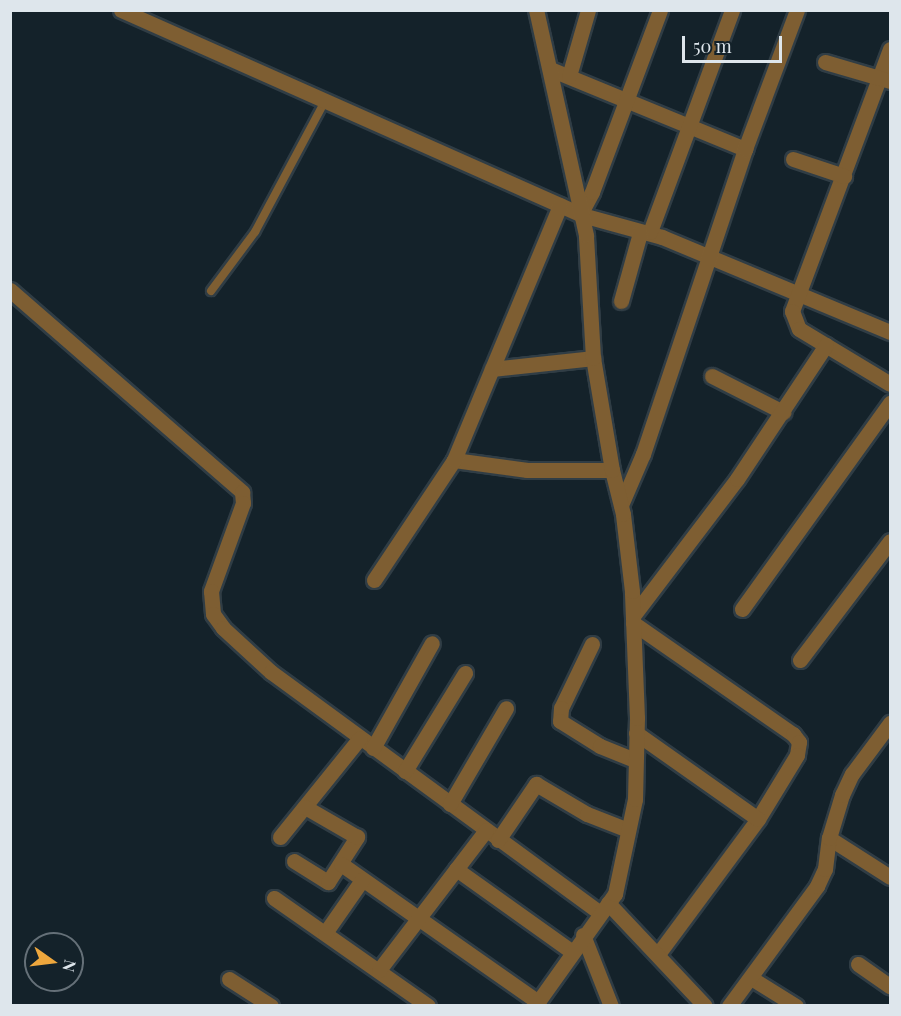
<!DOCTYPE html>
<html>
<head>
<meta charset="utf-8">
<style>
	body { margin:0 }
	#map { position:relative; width:901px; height:1016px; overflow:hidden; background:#14222a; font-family:"Playfair Display",serif }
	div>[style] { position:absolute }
	.roads { filter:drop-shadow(2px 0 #303d45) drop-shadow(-2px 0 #303d45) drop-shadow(0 2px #303d45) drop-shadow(0 -2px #303d45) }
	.lane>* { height:8px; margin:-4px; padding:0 4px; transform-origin:4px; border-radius:4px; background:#7e5e32 }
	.street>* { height:15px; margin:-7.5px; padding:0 7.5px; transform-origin:7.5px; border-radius:7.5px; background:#7e5e32 }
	span { translate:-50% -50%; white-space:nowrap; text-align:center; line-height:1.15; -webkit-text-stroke:6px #14222a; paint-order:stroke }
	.frame { position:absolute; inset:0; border:12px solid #dee6ec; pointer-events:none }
	.north { position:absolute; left:24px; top:932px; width:60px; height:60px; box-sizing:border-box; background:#14222a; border:2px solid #657078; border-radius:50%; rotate:104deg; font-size:16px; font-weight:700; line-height:24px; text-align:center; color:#dee6ec }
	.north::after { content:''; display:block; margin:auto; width:21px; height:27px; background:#eea73d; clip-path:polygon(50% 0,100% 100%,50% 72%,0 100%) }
	.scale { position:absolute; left:682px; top:36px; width:100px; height:27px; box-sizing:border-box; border:3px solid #dee6ec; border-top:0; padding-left:8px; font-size:18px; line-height:21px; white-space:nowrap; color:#dee6ec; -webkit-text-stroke:4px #14222a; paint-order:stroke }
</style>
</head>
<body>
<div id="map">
	<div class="roads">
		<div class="lane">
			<div style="left:211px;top:291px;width:74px;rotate:-53.3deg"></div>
			<div style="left:255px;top:232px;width:149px;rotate:-61.9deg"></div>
		</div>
		<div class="street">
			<div style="left:121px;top:10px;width:505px;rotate:23.97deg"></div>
			<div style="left:582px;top:215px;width:83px;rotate:15.4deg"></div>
			<div style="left:662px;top:237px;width:247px;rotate:22.6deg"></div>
			<div style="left:890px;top:49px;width:280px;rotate:110.5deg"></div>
			<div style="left:792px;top:311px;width:19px;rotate:69deg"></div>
			<div style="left:799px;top:329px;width:106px;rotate:31.1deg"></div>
			<div style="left:825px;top:62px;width:68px;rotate:16.3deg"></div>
			<div style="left:550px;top:69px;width:211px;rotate:22.3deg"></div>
			<div style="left:569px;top:76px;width:69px;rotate:-73.9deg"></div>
			<div style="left:793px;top:159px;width:54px;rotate:18.4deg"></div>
			<div style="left:582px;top:211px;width:21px;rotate:-62deg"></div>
			<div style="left:592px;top:192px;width:194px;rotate:-69.5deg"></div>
			<div style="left:650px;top:232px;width:237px;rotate:-69.7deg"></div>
			<div style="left:10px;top:290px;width:308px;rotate:41deg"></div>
			<div style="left:242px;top:492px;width:11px;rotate:85deg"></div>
			<div style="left:243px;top:503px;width:94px;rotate:110deg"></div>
			<div style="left:211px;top:591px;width:23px;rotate:85deg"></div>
			<div style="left:213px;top:614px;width:17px;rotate:54deg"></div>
			<div style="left:223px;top:628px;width:65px;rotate:42.5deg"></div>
			<div style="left:271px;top:672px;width:408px;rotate:36.2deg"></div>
			<div style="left:621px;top:301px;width:71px;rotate:-74.4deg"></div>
			<div style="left:492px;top:369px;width:102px;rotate:-6.2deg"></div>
			<div style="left:712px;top:376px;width:80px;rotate:26.9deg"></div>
			<div style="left:454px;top:460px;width:74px;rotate:7.8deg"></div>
			<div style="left:527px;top:470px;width:85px"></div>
			<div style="left:621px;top:505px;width:56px;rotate:-66.7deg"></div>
			<div style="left:643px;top:454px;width:322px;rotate:-71.5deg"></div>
			<div style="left:745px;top:149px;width:148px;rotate:-69.5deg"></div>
			<div style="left:374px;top:580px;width:144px;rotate:-56.3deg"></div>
			<div style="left:454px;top:460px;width:276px;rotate:-67.4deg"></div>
			<div style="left:742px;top:609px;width:254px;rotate:-54.3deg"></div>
			<div style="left:633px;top:616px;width:172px;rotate:-52.8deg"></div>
			<div style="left:737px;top:479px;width:161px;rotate:-56.4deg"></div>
			<div style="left:633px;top:623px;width:195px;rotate:34.8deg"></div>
			<div style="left:793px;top:734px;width:10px;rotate:53deg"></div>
			<div style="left:799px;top:742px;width:13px;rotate:99deg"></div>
			<div style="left:797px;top:755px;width:75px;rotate:121.4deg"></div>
			<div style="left:758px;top:819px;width:168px;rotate:126.5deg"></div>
			<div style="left:592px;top:644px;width:71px;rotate:115.8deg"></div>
			<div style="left:561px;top:708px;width:13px;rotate:94deg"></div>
			<div style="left:560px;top:721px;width:47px;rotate:32deg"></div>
			<div style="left:600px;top:746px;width:38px;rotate:22deg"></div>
			<div style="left:800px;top:660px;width:149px;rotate:-52.9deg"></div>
			<div style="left:636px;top:733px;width:149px;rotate:35.2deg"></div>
			<div style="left:373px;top:748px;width:120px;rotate:-60.7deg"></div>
			<div style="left:405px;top:771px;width:115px;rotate:-58.5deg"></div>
			<div style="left:450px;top:804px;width:111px;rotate:-59.7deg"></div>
			<div style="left:280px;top:837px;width:127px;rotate:-51.1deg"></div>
			<div style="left:829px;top:838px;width:72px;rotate:32.6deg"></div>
			<div style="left:498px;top:840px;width:68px;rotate:-55.8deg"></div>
			<div style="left:536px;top:784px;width:59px;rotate:30.5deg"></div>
			<div style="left:587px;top:814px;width:44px;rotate:21.3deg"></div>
			<div style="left:294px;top:861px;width:40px;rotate:32deg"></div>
			<div style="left:328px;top:882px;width:54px;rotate:-57.2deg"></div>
			<div style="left:357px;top:837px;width:60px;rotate:-150deg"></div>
			<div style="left:341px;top:864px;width:241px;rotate:35deg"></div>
			<div style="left:456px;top:869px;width:141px;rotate:35.5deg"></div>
			<div style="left:274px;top:898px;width:188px;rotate:35deg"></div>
			<div style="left:608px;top:903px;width:141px;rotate:46.7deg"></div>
			<div style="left:325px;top:933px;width:65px;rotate:-55.1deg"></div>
			<div style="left:583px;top:935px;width:76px;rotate:68.5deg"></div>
			<div style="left:858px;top:964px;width:39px;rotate:35deg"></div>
			<div style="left:379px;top:970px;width:176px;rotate:-52.6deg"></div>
			<div style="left:751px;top:978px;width:53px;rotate:31.9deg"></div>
			<div style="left:229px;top:979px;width:50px;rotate:32.7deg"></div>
			<div style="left:535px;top:1006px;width:138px;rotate:-54.5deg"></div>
			<div style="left:615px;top:894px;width:97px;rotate:-78.1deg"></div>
			<div style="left:635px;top:799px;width:81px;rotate:-88.6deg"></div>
			<div style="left:637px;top:718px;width:127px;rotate:-92.3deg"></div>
			<div style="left:632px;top:591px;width:78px;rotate:-96.7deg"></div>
			<div style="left:623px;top:514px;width:45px;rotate:-104deg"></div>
			<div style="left:612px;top:470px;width:114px;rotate:-99.6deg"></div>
			<div style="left:593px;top:358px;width:123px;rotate:-93.3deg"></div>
			<div style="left:586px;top:235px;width:230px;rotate:-102.5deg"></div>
			<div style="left:729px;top:1006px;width:149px;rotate:-53.7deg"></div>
			<div style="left:817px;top:886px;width:19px;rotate:-65deg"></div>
			<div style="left:825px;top:869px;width:31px;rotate:-83deg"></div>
			<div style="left:829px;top:838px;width:45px;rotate:-73.2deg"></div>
			<div style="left:842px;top:795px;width:23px;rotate:-65deg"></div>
			<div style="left:852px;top:774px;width:64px;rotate:-53.3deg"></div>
		</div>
	</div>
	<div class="frame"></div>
	<div class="north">N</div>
	<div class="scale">50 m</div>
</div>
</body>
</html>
